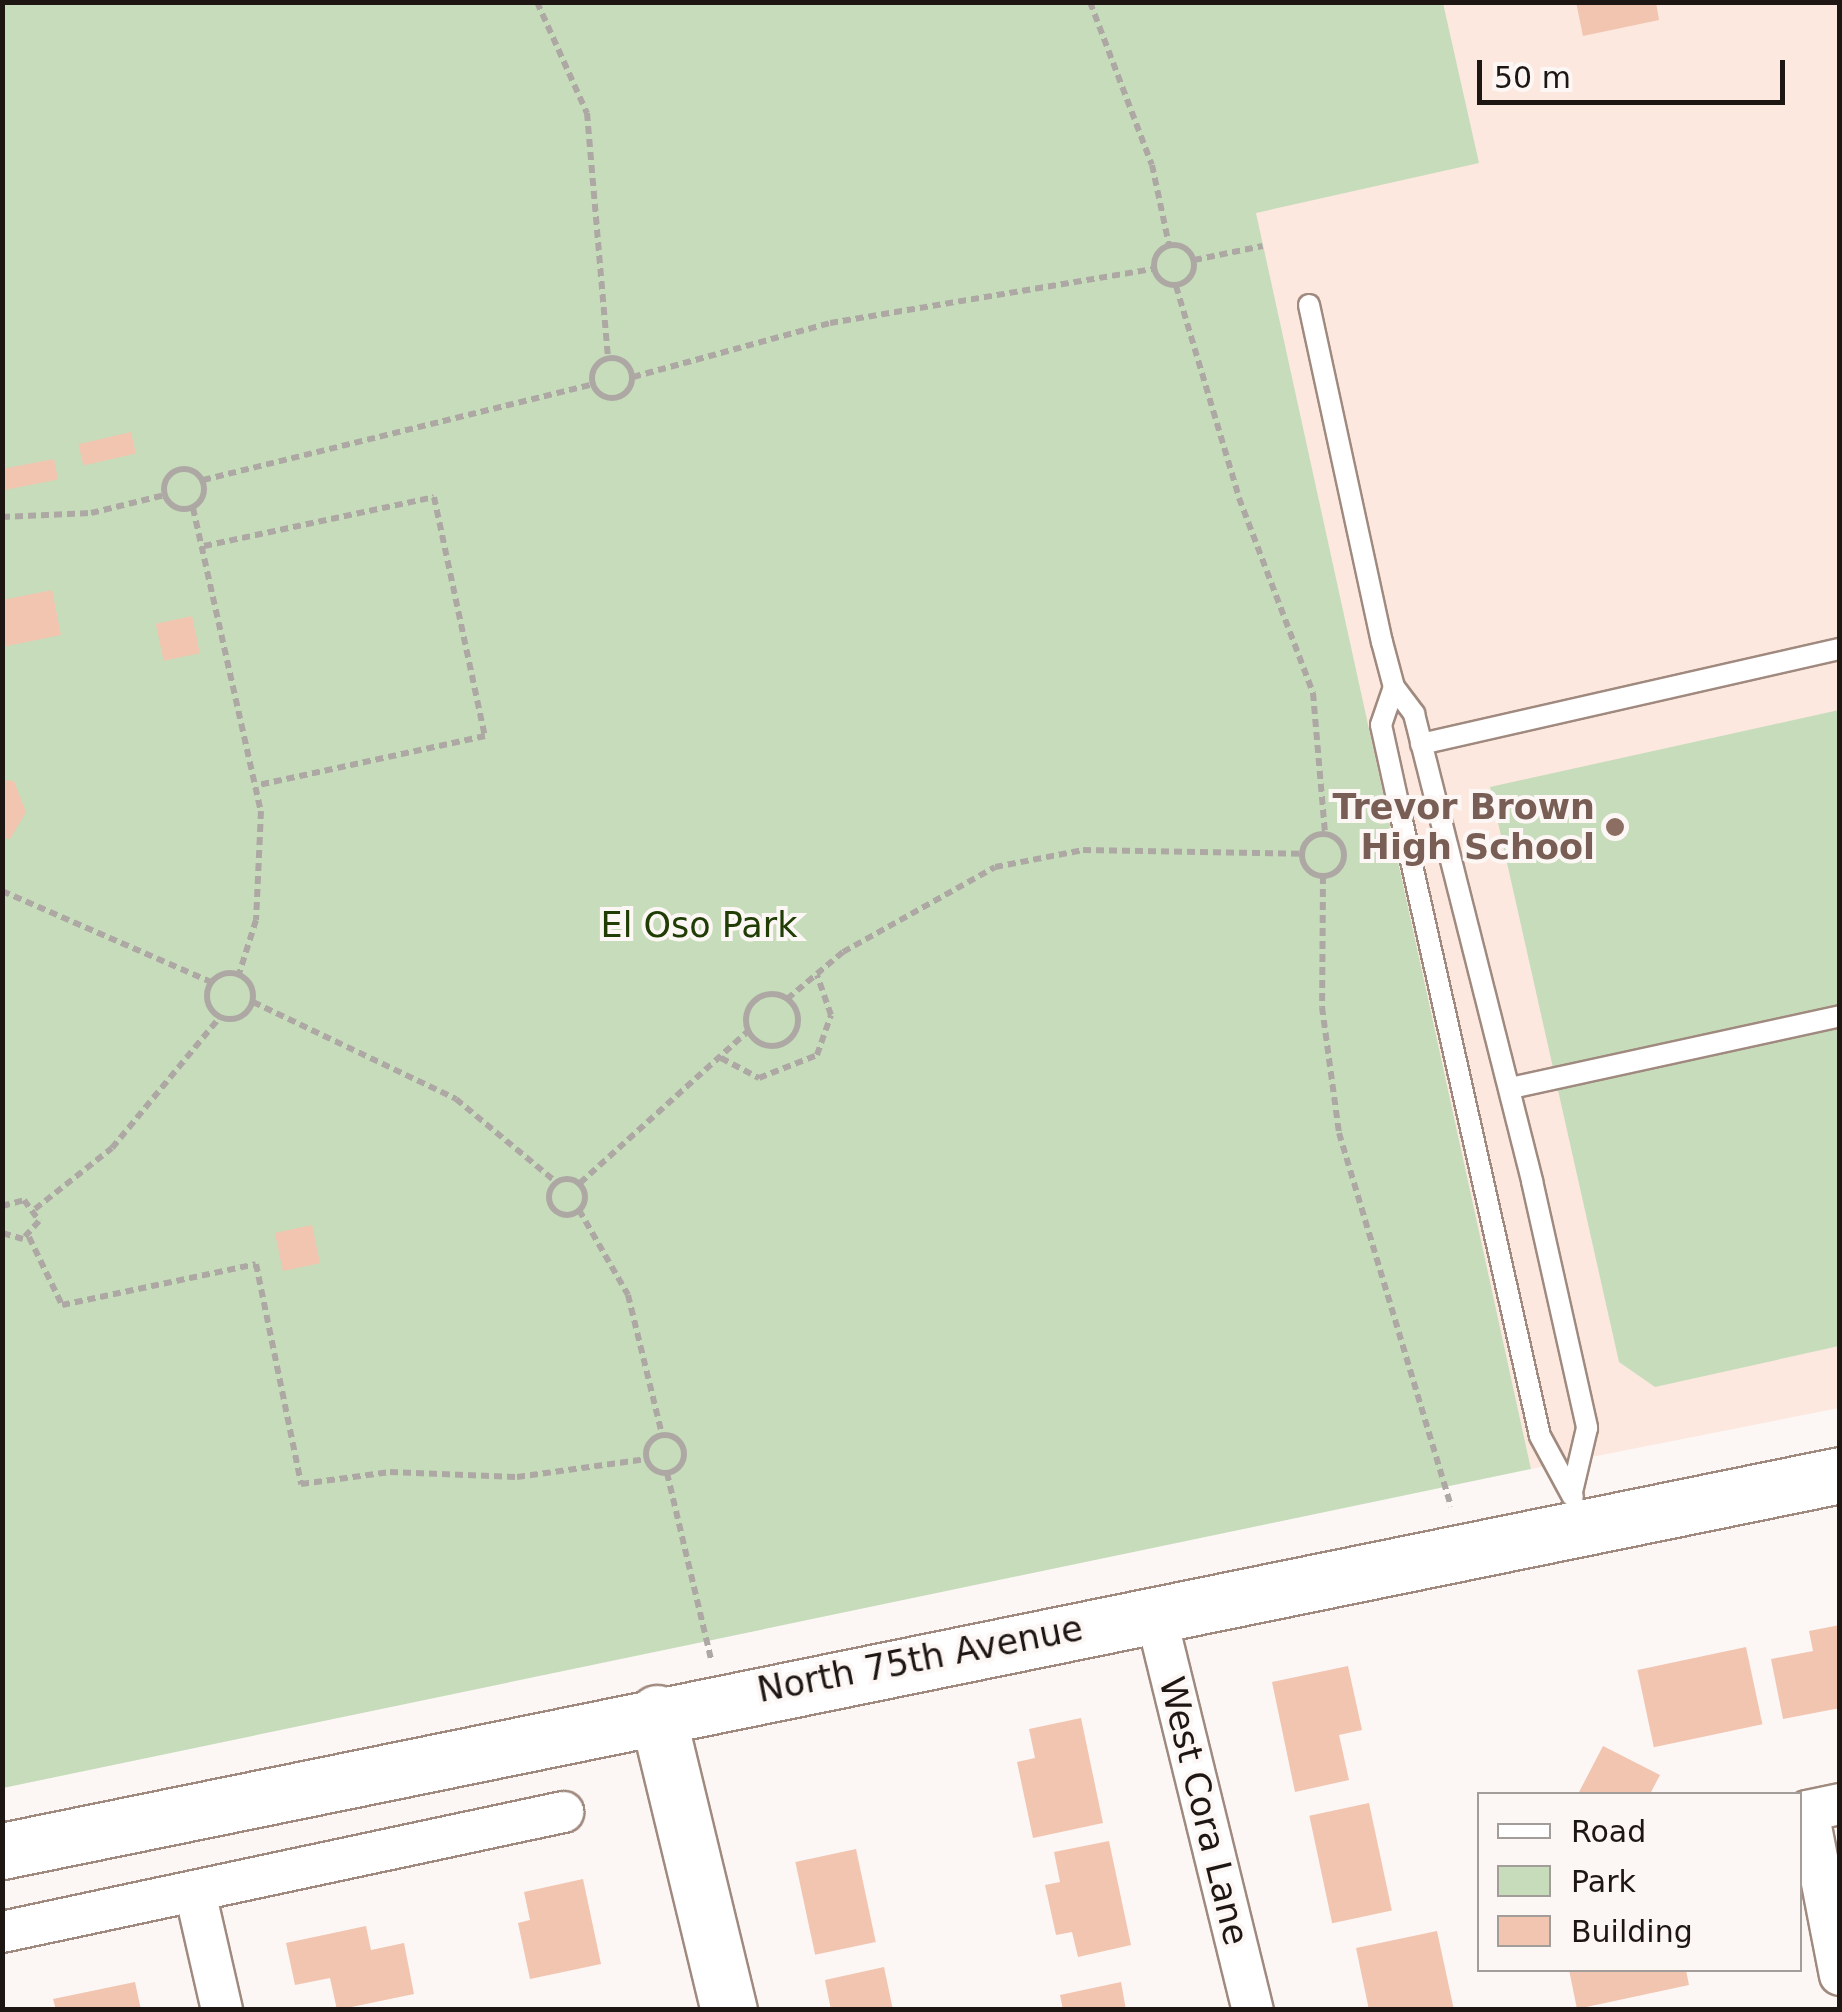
<!DOCTYPE html>
<html>
<head>
<meta charset="utf-8">
<style>
	body { margin:0 }
	#map { position:relative; width:1842px; height:2012px; overflow:hidden; background:#fcf7f5; font-family:"DejaVu Sans",sans-serif }
	div>[style] { position:absolute }
	.built>* { inset:0; background:#fce8df }
	.green>* { inset:0; background:#c7dcbb }
	.building>* { inset:0; background:#f1c5b0; transform-origin:0 0 }
	.path>* { height:6px; margin-top:-3px; transform-origin:0; background:repeating-linear-gradient(90deg,#aea8a5 0 8px,transparent 0 13px) }
	.path>.ring { margin:-3px; padding:0; box-sizing:content-box; background:none; border:6px solid #aea8a5; border-radius:50% }
	.roads { filter:drop-shadow(2px 0 #a08a7f) drop-shadow(-2px 0 #a08a7f) drop-shadow(0 2px #a08a7f) drop-shadow(0 -2px #a08a7f) }
	.lane>* { height:20px; margin:-10px; padding:0 10px; transform-origin:10px; border-radius:10px; background:#fff }
	.street>* { height:40px; margin:-20px; padding:0 20px; transform-origin:20px; border-radius:20px; background:#fff }
	.secondary>* { height:55px; margin:-27.5px; padding:0 27.5px; transform-origin:27.5px; border-radius:27.5px; background:#fff }
	.dots>* { width:28px; height:28px; translate:-50% -50%; box-sizing:border-box; border:5px solid #fcf7f5; border-radius:50% }
	span { translate:-50% -50%; white-space:nowrap; text-align:center; line-height:1.15; -webkit-text-stroke:8px #fcf7f5; paint-order:stroke }
	.education-label { font-size:35px; color:#785e54; font-weight:700 }
	.right { translate:-100% -50%; text-align:right }
	.park-label { font-size:35px; color:#203d05 }
	.street-label { font-size:35px; color:#1e1612 }
	.frame { position:absolute; inset:0; border:5px solid #1e1612; pointer-events:none }
	.legend { position:absolute; left:1477px; top:1792px; width:325px; height:180px; box-sizing:border-box; background:#fcf7f5; border:2px solid #a39d9a; margin:0; padding:12px 18px; list-style:none; font-size:30px; color:#1e1612 }
	.legend li { display:flex; align-items:center; gap:20px; height:50px }
	.legend b { width:50px; border:2px solid #a39d9a }
	.scale { position:absolute; left:1477px; top:60px; width:308px; height:45px; box-sizing:border-box; border:5px solid #1e1612; border-top:0; padding-left:12px; font-size:30px; line-height:35px; white-space:nowrap; color:#1e1612; -webkit-text-stroke:8px #fcf7f5; paint-order:stroke }
</style>
</head>
<body>
<div id="map">
	<div class="built">
		<div style="clip-path:polygon(1209px 3px,1839px 3px,1839px 1408px,1531px 1469px)"></div>
	</div>
	<div class="green">
		<div style="clip-path:polygon(3px 3px,1443px 3px,1479px 163px,1256px 213px,1531px 1469px,3px 1788px)"></div>
		<div style="clip-path:polygon(1839px 710px,1839px 1346px,1655px 1387px,1619px 1362px,1490px 787px)"></div>
	</div>
	<div class="building">
		<div style="clip-path:polygon(1576px 2px,1656px 2px,1659px 20px,1583px 36px)"></div>
		<div style="left:131px;top:432px;width:22px;height:54px;rotate:77deg"></div>
		<div style="left:54px;top:459px;width:21px;height:53px;rotate:79deg"></div>
		<div style="clip-path:polygon(52px 590px,61px 635px,2px 647px,2px 600px)"></div>
		<div style="left:192px;top:616px;width:38px;height:37px;rotate:78deg"></div>
		<div style="clip-path:polygon(2px 780px,14px 781px,26px 812px,10px 839px,2px 838px)"></div>
		<div style="left:312px;top:1225px;width:39px;height:38px;rotate:78deg"></div>
		<div style="clip-path:polygon(1840px 1625px,1840px 1708px,1783px 1719px,1771px 1659px,1813px 1651px,1809px 1631px)"></div>
		<div style="left:1746px;top:1647px;width:79px;height:111px;rotate:78deg"></div>
		<div style="clip-path:polygon(1348px 1666px,1362px 1730px,1339px 1735px,1349px 1780px,1295px 1792px,1272px 1682px)"></div>
		<div style="clip-path:polygon(1081px 1718px,1103px 1823px,1033px 1838px,1017px 1762px,1035px 1758px,1029px 1729px)"></div>
		<div style="clip-path:polygon(1603px 1746px,1660px 1775px,1650px 1794px,1578px 1794px)"></div>
		<div style="left:1369px;top:1803px;width:110px;height:61px;rotate:78deg"></div>
		<div style="clip-path:polygon(1109px 1841px,1131px 1945px,1078px 1957px,1072px 1932px,1056px 1935px,1045px 1885px,1060px 1882px,1054px 1852px)"></div>
		<div style="left:856px;top:1849px;width:95px;height:62px;rotate:78deg"></div>
		<div style="clip-path:polygon(583px 1879px,601px 1964px,530px 1979px,518px 1923px,530px 1920px,524px 1892px)"></div>
		<div style="clip-path:polygon(366px 1926px,371px 1950px,404px 1943px,414px 1994px,337px 2010px,330px 1978px,295px 1985px,286px 1943px)"></div>
		<div style="clip-path:polygon(1437px 1931px,1454px 2010px,1369px 2010px,1356px 1948px)"></div>
		<div style="clip-path:polygon(884px 1967px,893px 2010px,831px 2010px,825px 1980px)"></div>
		<div style="clip-path:polygon(1569px 1970px,1686px 1970px,1689px 1985px,1577px 2009px)"></div>
		<div style="clip-path:polygon(135px 1982px,141px 2010px,56px 2010px,53px 1999px)"></div>
		<div style="clip-path:polygon(1121px 1982px,1126px 2010px,1063px 2010px,1060px 1995px)"></div>
	</div>
	<div class="path">
		<div style="left:537px;top:2px;width:122px;rotate:65.8deg"></div>
		<div style="left:587px;top:113px;width:246px;rotate:85.1deg"></div>
		<div style="left:1090px;top:2px;width:174px;rotate:69.2deg"></div>
		<div style="left:1152px;top:165px;width:82px;rotate:78deg"></div>
		<div class="ring" style="left:1154px;top:245px;width:34px;height:34px"></div>
		<div style="left:1194px;top:260px;width:70px;rotate:-11.5deg"></div>
		<div style="left:1176px;top:286px;width:221px;rotate:73.4deg"></div>
		<div style="left:1239px;top:498px;width:209px;rotate:69.2deg"></div>
		<div style="left:1313px;top:693px;width:142px;rotate:85.1deg"></div>
		<div class="ring" style="left:592px;top:358px;width:34px;height:34px"></div>
		<div style="left:633px;top:377px;width:204px;rotate:-15.3deg"></div>
		<div style="left:830px;top:323px;width:328px;rotate:-9.5deg"></div>
		<div class="ring" style="left:164px;top:469px;width:34px;height:34px"></div>
		<div style="left:203px;top:480px;width:402px;rotate:-13.8deg"></div>
		<div style="left:193px;top:508px;width:311px;rotate:77.4deg"></div>
		<div style="left:261px;top:811px;width:109px;rotate:92.6deg"></div>
		<div style="left:256px;top:920px;width:57px;rotate:107.5deg"></div>
		<div style="left:2px;top:517px;width:89px;rotate:-2.6deg"></div>
		<div style="left:91px;top:513px;width:76px;rotate:-13.7deg"></div>
		<div style="left:204px;top:546px;width:235px;rotate:-12deg"></div>
		<div style="left:434px;top:497px;width:244px;rotate:78deg"></div>
		<div style="left:485px;top:736px;width:232px;rotate:167.8deg"></div>
		<div class="ring" style="left:1302px;top:834px;width:36px;height:36px"></div>
		<div style="left:1323px;top:876px;width:131px;rotate:90.4deg"></div>
		<div style="left:1322px;top:1007px;width:127px;rotate:82.3deg"></div>
		<div style="left:1339px;top:1133px;width:390px;rotate:73.3deg"></div>
		<div style="left:2px;top:891px;width:228px;rotate:23.5deg"></div>
		<div class="ring" style="left:207px;top:973px;width:40px;height:40px"></div>
		<div class="ring" style="left:746px;top:994px;width:46px;height:46px"></div>
		<div style="left:787px;top:999px;width:73px;rotate:-40deg"></div>
		<div style="left:843px;top:952px;width:174px;rotate:-29.2deg"></div>
		<div style="left:995px;top:867px;width:90px;rotate:-10.9deg"></div>
		<div style="left:1083px;top:850px;width:219px;rotate:1deg"></div>
		<div style="left:253px;top:1002px;width:225px;rotate:25.5deg"></div>
		<div style="left:456px;top:1099px;width:130px;rotate:39.7deg"></div>
		<div style="left:721px;top:1058px;width:43px;rotate:27.8deg"></div>
		<div style="left:759px;top:1078px;width:62px;rotate:-21.6deg"></div>
		<div style="left:817px;top:1055px;width:42px;rotate:-70.7deg"></div>
		<div style="left:831px;top:1015px;width:42px;rotate:-109.3deg"></div>
		<div class="ring" style="left:549px;top:1179px;width:30px;height:30px"></div>
		<div style="left:580px;top:1183px;width:227px;rotate:-42.1deg"></div>
		<div style="left:2px;top:1206px;width:23px;rotate:-15deg"></div>
		<div style="left:24px;top:1200px;width:26px;rotate:54deg"></div>
		<div style="left:39px;top:1221px;width:24px;rotate:132deg"></div>
		<div style="left:23px;top:1239px;width:22px;rotate:-164deg"></div>
		<div style="left:35px;top:1209px;width:98px;rotate:-38.4deg"></div>
		<div style="left:112px;top:1148px;width:170px;rotate:-50.5deg"></div>
		<div style="left:579px;top:1210px;width:98px;rotate:60deg"></div>
		<div style="left:628px;top:1295px;width:144px;rotate:76.3deg"></div>
		<div style="left:29px;top:1237px;width:76px;rotate:64.1deg"></div>
		<div style="left:62px;top:1305px;width:198px;rotate:-11.9deg"></div>
		<div style="left:256px;top:1264px;width:225px;rotate:78.4deg"></div>
		<div style="left:301px;top:1484px;width:90px;rotate:-7.7deg"></div>
		<div style="left:390px;top:1472px;width:127px;rotate:2.3deg"></div>
		<div style="left:517px;top:1477px;width:131px;rotate:-7.9deg"></div>
		<div class="ring" style="left:646px;top:1435px;width:32px;height:32px"></div>
		<div style="left:667px;top:1473px;width:191px;rotate:76.7deg"></div>
	</div>
	<div class="roads">
		<div class="lane">
			<div style="left:1309px;top:305px;width:345px;rotate:77.8deg"></div>
			<div style="left:1382px;top:642px;width:47px;rotate:75.1deg"></div>
			<div style="left:1394px;top:687px;width:34px;rotate:53deg"></div>
			<div style="left:1414px;top:714px;width:482px;rotate:75.8deg"></div>
			<div style="left:1532px;top:1181px;width:253px;rotate:77.4deg"></div>
			<div style="left:1587px;top:1428px;width:66px;rotate:103.2deg"></div>
			<div style="left:1394px;top:687px;width:40px;rotate:108.9deg"></div>
			<div style="left:1381px;top:725px;width:93px;rotate:77.6deg"></div>
			<div style="left:1401px;top:816px;width:635px;rotate:77.36deg"></div>
			<div style="left:1540px;top:1436px;width:69px;rotate:61.6deg"></div>
			<div style="left:1421px;top:744px;width:430px;rotate:-12.8deg"></div>
			<div style="left:1511px;top:1088px;width:337px;rotate:-12.3deg"></div>
		</div>
		<div class="street">
			<div style="left:1155px;top:1612px;width:410px;rotate:76.2deg"></div>
			<div style="left:1840px;top:1804px;width:33px;rotate:168deg"></div>
			<div style="left:1808px;top:1811px;width:167px;rotate:79deg"></div>
			<div style="left:195px;top:1892px;width:121px;rotate:77.1deg"></div>
			<div style="left:2px;top:1932px;width:574px;rotate:-12.07deg"></div>
		</div>
		<div class="secondary">
			<div style="left:657px;top:1713px;width:306px;rotate:76.4deg"></div>
			<div style="left:2px;top:1851px;width:1876px;rotate:-11.56deg"></div>
		</div>
	</div>
	<div class="dots">
		<div style="left:1615px;top:827px;background:#8d6e63"></div>
	</div>
	<div class="education-label">
		<span class="right" style="left:1595px;top:827px">Trevor Brown<br>High School</span>
	</div>
	<div class="park-label">
		<span style="left:699px;top:925px">El Oso Park</span>
	</div>
	<div class="street-label">
		<span style="left:920px;top:1659px;rotate:-11deg">North 75th Avenue</span>
		<span style="left:1204px;top:1811px;rotate:76deg">West Cora Lane</span>
	</div>
	<div class="frame"></div>
	<ul class="legend">
	<li><b style="height:12px;background:#fff"></b>Road</li>
	<li><b style="height:28px;background:#c7dcbb"></b>Park</li>
	<li><b style="height:28px;background:#f1c5b0"></b>Building</li>
	</ul>
	<div class="scale">50 m</div>
</div>
</body>
</html>
